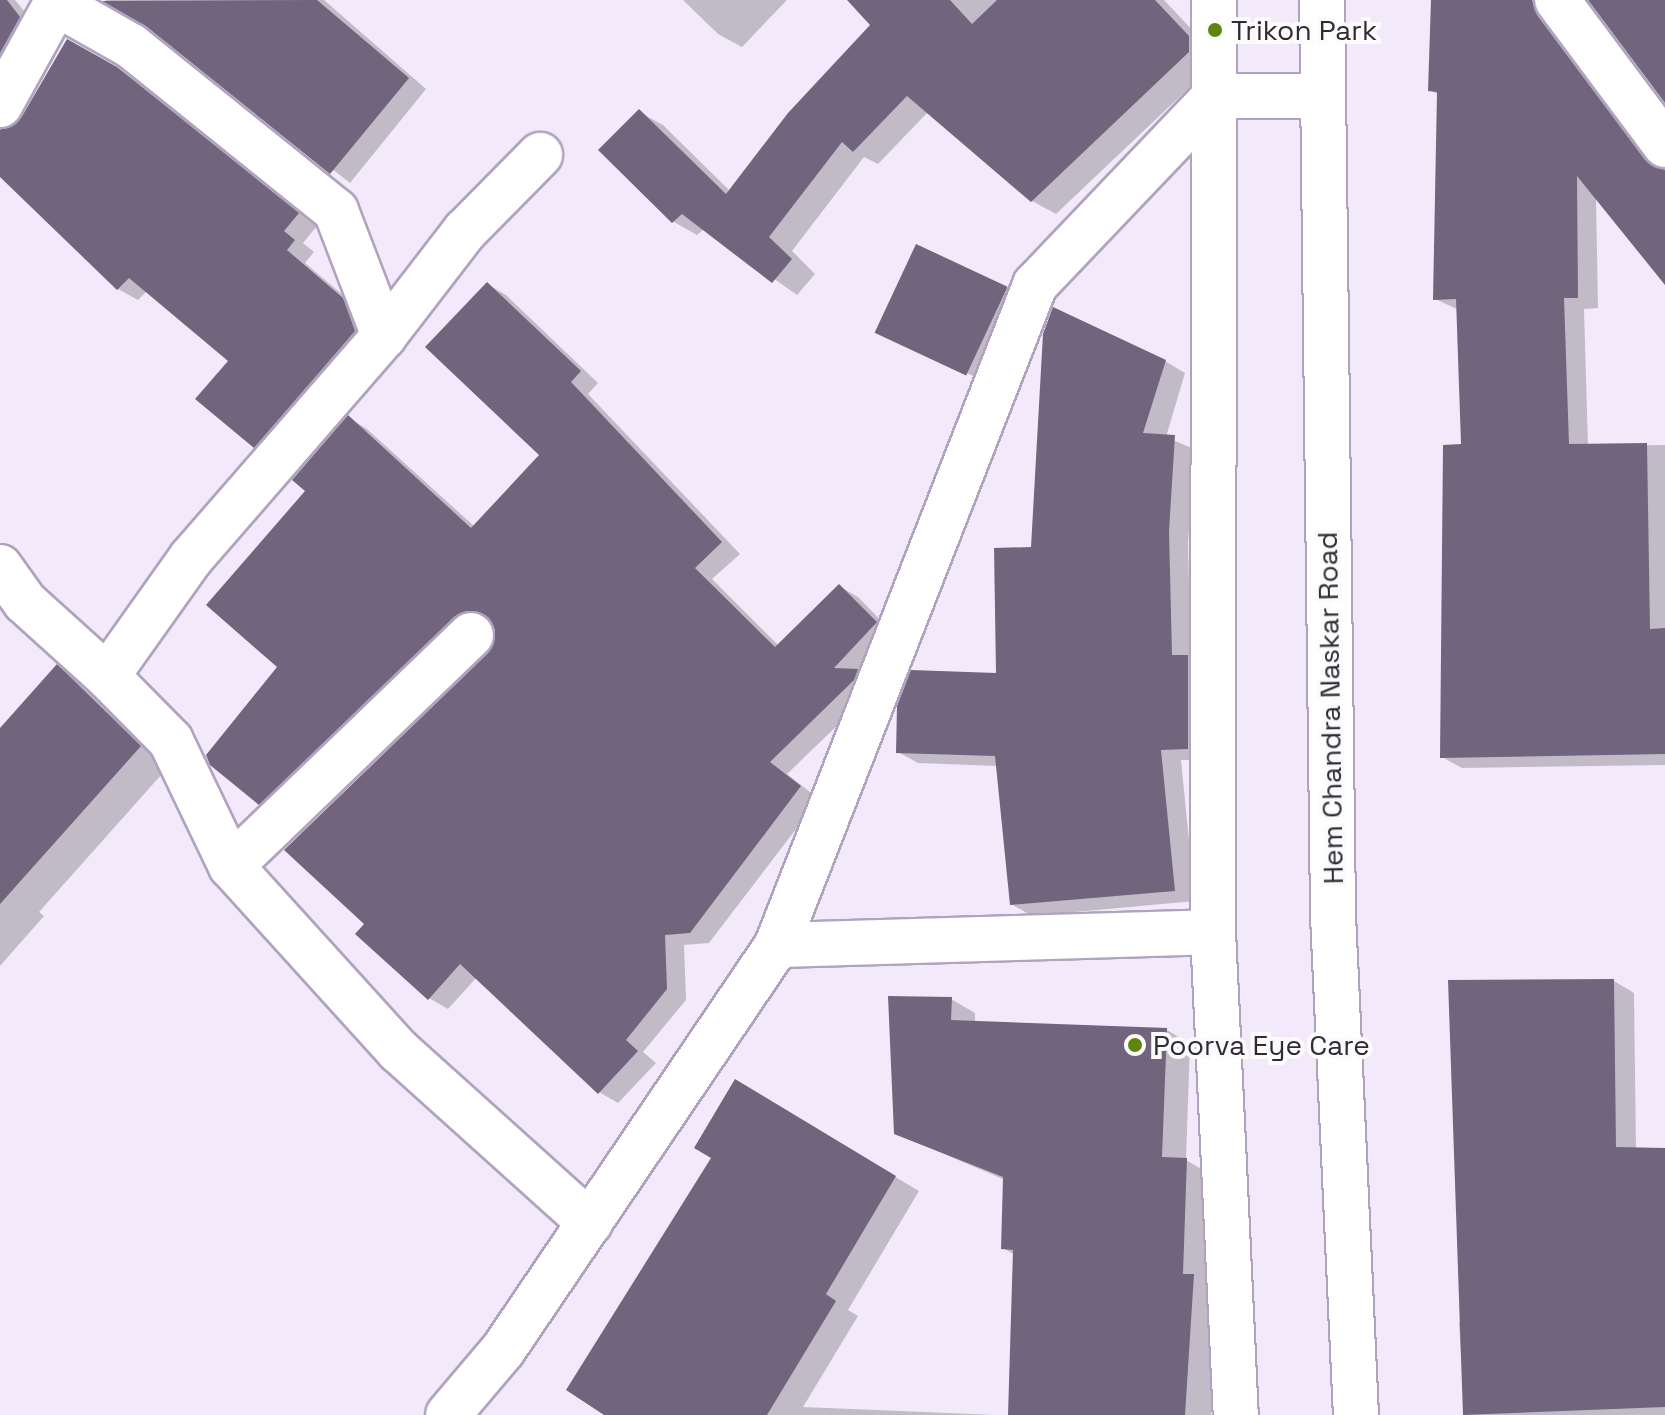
<!DOCTYPE html>
<html>
<head>
<meta charset="utf-8">
<style>
	body { margin:0 }
	#map { position:relative; width:1665px; height:1415px; overflow:hidden; background:#f2eafb; font-family:"Space Grotesk",sans-serif }
	div>[style] { position:absolute }
	.shadow>* { inset:0; background:#0003 }
	.building>* { inset:0; background:#71647d; transform-origin:0 0 }
	.roads { filter:drop-shadow(2px 0 #b1a3be) drop-shadow(-2px 0 #b1a3be) drop-shadow(0 2px #b1a3be) drop-shadow(0 -2px #b1a3be) }
	.street>* { height:44px; margin:-22px; padding:0 22px; transform-origin:22px; border-radius:22px; background:#fff }
	.secondary>* { height:44px; margin:-22px; padding:0 22px; transform-origin:22px; border-radius:22px; background:#fff }
	.dots>* { width:22px; height:22px; translate:-50% -50%; box-sizing:border-box; border:4px solid #fbfbfb; border-radius:50% }
	span { translate:-50% -50%; white-space:nowrap; text-align:center; line-height:1.15; -webkit-text-stroke:8px #fbfbfb; paint-order:stroke }
	.poi-label { font-size:28px; color:#302a35 }
	.left { translate:0 -50%; text-align:left }
	.street-label { font-size:28px; color:#302a35 }
</style>
</head>
<body>
<div id="map">
	<div class="shadow">
		<div style="clip-path:polygon(0 0,15px 0,39px 29px,0 101px)"></div>
		<div style="clip-path:polygon(105px 0,324px 0,426px 89px,350px 183px,148px 25px)"></div>
		<div style="clip-path:polygon(683px 0,787px 0,742px 47px,718px 34px)"></div>
		<div style="clip-path:polygon(850px 0,1164px 0,1212px 51px,1212px 66px,1056px 214px,1032px 201px,928px 112px,878px 164px,864px 157px,792px 251px,815px 274px,797px 295px,704px 229px,697px 235px,674px 222px,601px 150px,639px 112px,663px 125px,730px 191px,872px 25px)"></div>
		<div style="clip-path:polygon(1433px 0,1555px 0,1557px 28px,1665px 169px,1665px 282px,1596px 197px,1598px 308px,1584px 309px,1588px 446px,1665px 445px,1665px 765px,1462px 768px,1442px 757px,1463px 446px,1459px 310px,1435px 299px,1439px 95px,1430px 90px)"></div>
		<div style="clip-path:polygon(68px 41px,137px 81px,317px 226px,303px 243px,314px 252px,305px 263px,363px 312px,374px 343px,275px 458px,255px 446px,230px 361px,147px 291px,138px 300px,118px 289px,0 174px,0 128px,2px 132px,23px 119px)"></div>
		<div style="clip-path:polygon(487px 284px,506px 295px,598px 383px,588px 394px,740px 554px,712px 579px,779px 646px,839px 586px,858px 597px,894px 634px,859px 672px,876px 681px,873px 691px,787px 774px,819px 799px,709px 943px,684px 945px,686px 1000px,643px 1052px,656px 1063px,618px 1103px,599px 1092px,477px 977px,448px 1009px,429px 998px,498px 630px,494px 622px,486px 620px,279px 814px,260px 803px,307px 490px,349px 418px,367px 429px,475px 527px,541px 455px)"></div>
		<div style="clip-path:polygon(1007px 288px,1025px 299px,988px 383px,879px 332px)"></div>
		<div style="clip-path:polygon(1165px 361px,1185px 373px,1166px 437px,1194px 449px,1188px 544px,1191px 659px,1208px 760px,1181px 760px,1195px 901px,1032px 916px,1011px 904px,998px 766px,918px 763px,898px 752px,999px 675px,1033px 549px)"></div>
		<div style="clip-path:polygon(57px 667px,87px 684px,170px 765px,39px 912px,44px 916px,0 966px,0 731px)"></div>
		<div style="clip-path:polygon(1614px 981px,1634px 993px,1636px 1149px,1665px 1150px,1665px 1415px,1465px 1415px,1459px 1323px,1464px 1322px)"></div>
		<div style="clip-path:polygon(951px 999px,975px 1013px,975px 1023px,1167px 1030px,1190px 1044px,1186px 1160px,1210px 1174px,1207px 1284px,1217px 1290px,1211px 1415px,1010px 1415px,1015px 1255px,1003px 1248px,1005px 1180px,895px 1133px)"></div>
		<div style="clip-path:polygon(735px 1082px,919px 1191px,848px 1310px,858px 1316px,803px 1407px,995px 1415px,608px 1415px,714px 1157px)"></div>
	</div>
	<div class="building">
		<div style="clip-path:polygon(0 0,7px 0,20px 17px,0 53px)"></div>
		<div style="clip-path:polygon(317px 0,409px 78px,330px 174px,147px 27px,102px 1px)"></div>
		<div style="clip-path:polygon(847px 0,950px 0,972px 24px,997px 0,1155px 0,1189px 36px,1189px 52px,1031px 202px,907px 96px,853px 152px,842px 142px,769px 237px,792px 259px,772px 283px,682px 214px,672px 223px,598px 150px,639px 109px,726px 194px,788px 113px,870px 25px)"></div>
		<div style="clip-path:polygon(1431px 0,1532px 0,1537px 15px,1645px 160px,1665px 170px,1665px 285px,1577px 176px,1578px 298px,1564px 298px,1569px 444px,1647px 443px,1650px 629px,1665px 628px,1665px 754px,1440px 758px,1443px 445px,1461px 444px,1456px 299px,1433px 300px,1437px 92px,1428px 91px)"></div>
		<div style="clip-path:polygon(1588px 0,1665px 0,1665px 103px)"></div>
		<div style="clip-path:polygon(67px 39px,117px 67px,299px 213px,284px 231px,295px 240px,287px 250px,343px 298px,355px 331px,254px 448px,195px 399px,228px 361px,129px 278px,117px 290px,0 177px,0 130px,21px 118px)"></div>
		<div style="left:916px;top:244px;width:101px;height:98px;rotate:25deg"></div>
		<div style="clip-path:polygon(487px 282px,581px 371px,571px 382px,722px 542px,695px 568px,775px 647px,839px 584px,877px 622px,834px 668px,858px 669px,854px 680px,770px 762px,801px 786px,690px 933px,665px 935px,667px 989px,626px 1040px,638px 1051px,598px 1094px,460px 964px,428px 1000px,355px 934px,364px 924px,284px 850px,488px 653px,495px 630px,488px 617px,466px 611px,454px 617px,259px 805px,210px 765px,206px 755px,277px 667px,206px 605px,305px 491px,292px 480px,348px 415px,471px 528px,539px 455px,425px 347px)"></div>
		<div style="clip-path:polygon(1053px 307px,1166px 360px,1143px 433px,1175px 435px,1169px 531px,1172px 655px,1188px 655px,1188px 749px,1161px 750px,1175px 891px,1010px 905px,995px 756px,896px 753px,897px 706px,911px 670px,996px 673px,994px 548px,1031px 547px,1043px 334px)"></div>
		<div style="clip-path:polygon(57px 664px,141px 746px,0 904px,0 728px)"></div>
		<div style="clip-path:polygon(1614px 979px,1616px 1147px,1665px 1148px,1665px 1407px,1463px 1415px,1448px 980px)"></div>
		<div style="clip-path:polygon(888px 996px,952px 997px,951px 1020px,1167px 1028px,1162px 1157px,1187px 1158px,1183px 1274px,1194px 1274px,1185px 1415px,1008px 1415px,1013px 1250px,1001px 1249px,1003px 1177px,894px 1134px)"></div>
		<div style="clip-path:polygon(735px 1079px,896px 1176px,826px 1294px,836px 1301px,767px 1415px,604px 1415px,566px 1390px,711px 1158px,694px 1148px)"></div>
	</div>
	<div class="roads">
		<div class="street">
			<div style="left:1557px;top:0;width:181px;rotate:53.3deg"></div>
			<div style="left:57px;top:4px;width:85px;rotate:29.6deg"></div>
			<div style="left:131px;top:46px;width:263px;rotate:38.8deg"></div>
			<div style="left:336px;top:211px;width:134px;rotate:69deg"></div>
			<div style="left:384px;top:336px;width:294px;rotate:131deg"></div>
			<div style="left:191px;top:558px;width:145px;rotate:125.4deg"></div>
			<div style="left:107px;top:676px;width:91px;rotate:45.4deg"></div>
			<div style="left:171px;top:741px;width:139px;rotate:64.4deg"></div>
			<div style="left:231px;top:866px;width:250px;rotate:47.8deg"></div>
			<div style="left:399px;top:1051px;width:257px;rotate:42deg"></div>
			<div style="left:0;top:105px;width:120px;rotate:-61.1deg"></div>
			<div style="left:384px;top:336px;width:133px;rotate:-52.4deg"></div>
			<div style="left:465px;top:231px;width:107px;rotate:-45.4deg"></div>
			<div style="left:0;top:567px;width:43px;rotate:54.5deg"></div>
			<div style="left:25px;top:602px;width:110px;rotate:42.1deg"></div>
			<div style="left:231px;top:866px;width:333px;rotate:-43.9deg"></div>
			<div style="left:777px;top:945px;width:436px;rotate:-1.7deg"></div>
		</div>
		<div class="secondary">
			<div style="left:1214px;top:0;width:932px;rotate:90.06deg"></div>
			<div style="left:1213px;top:932px;width:484px;rotate:87.3deg"></div>
			<div style="left:1322px;top:0;width:915px;rotate:89.31deg"></div>
			<div style="left:1333px;top:915px;width:501px;rotate:87.37deg"></div>
			<div style="left:448px;top:1415px;width:85px;rotate:-49.8deg"></div>
			<div style="left:503px;top:1350px;width:489px;rotate:-55.9deg"></div>
			<div style="left:777px;top:945px;width:709px;rotate:-68.65deg"></div>
			<div style="left:1035px;top:285px;width:261px;rotate:-46.4deg"></div>
			<div style="left:1215px;top:96px;width:107px"></div>
		</div>
	</div>
	<div class="dots">
		<div style="left:1215px;top:30px;background:#5e860e"></div>
		<div style="left:1135px;top:1045px;background:#5e860e"></div>
	</div>
	<div class="poi-label">
		<span class="left" style="left:1231px;top:30px">Trikon Park</span>
		<span class="left" style="left:1153px;top:1045px">Poorva Eye Care</span>
	</div>
	<div class="street-label">
		<span style="left:1330px;top:708px;rotate:-91deg">Hem Chandra Naskar Road</span>
	</div>
</div>
</body>
</html>
